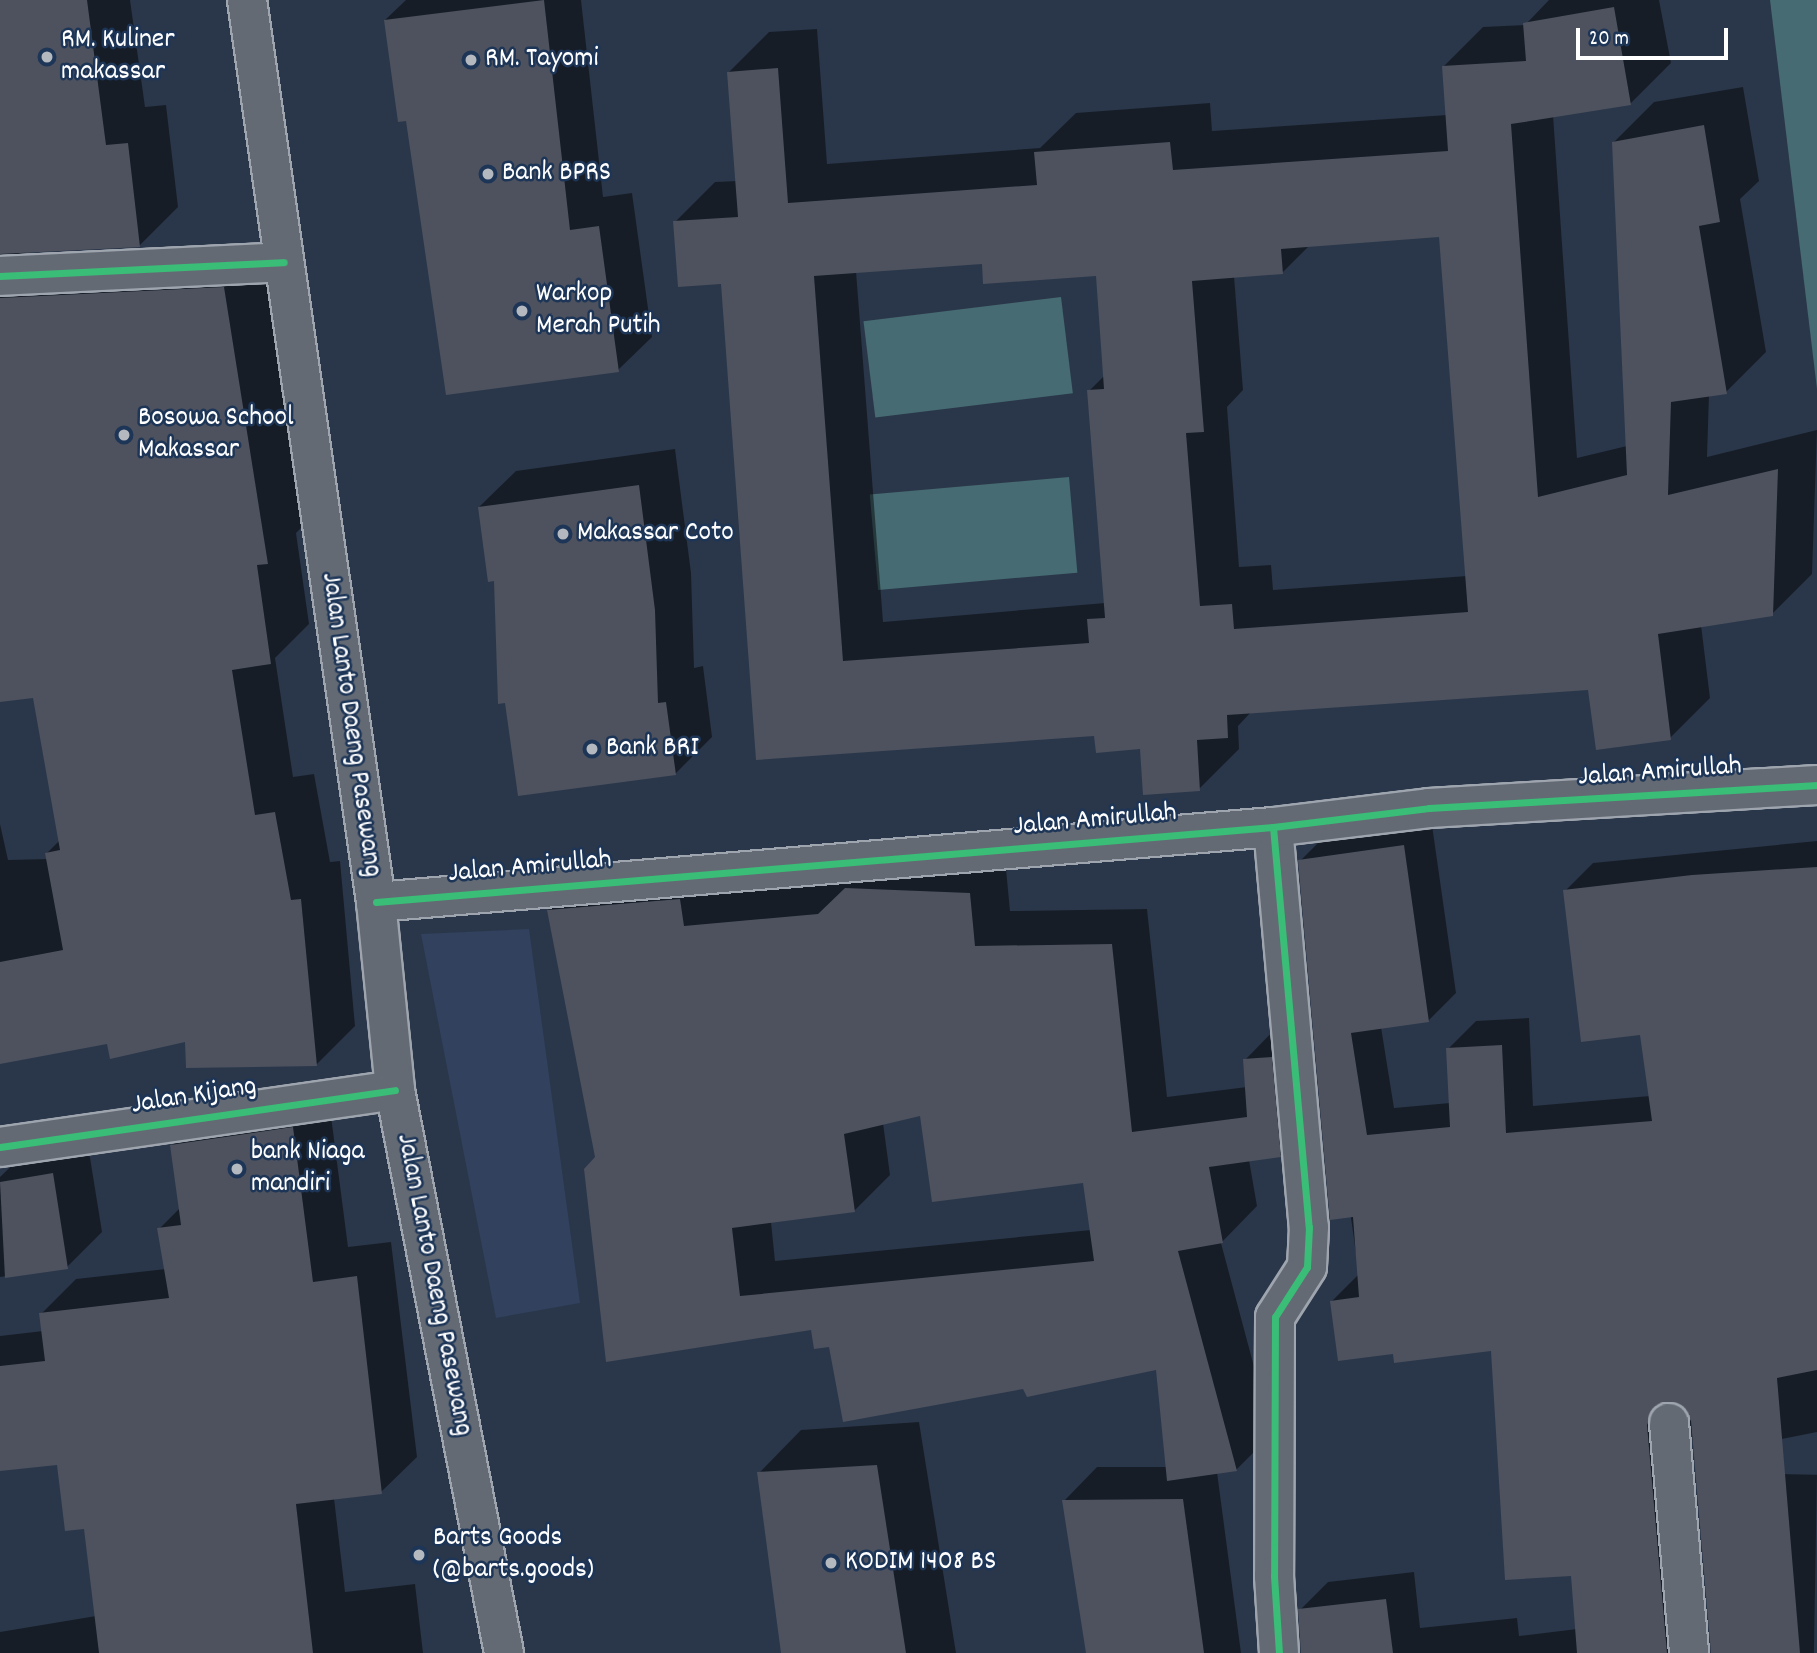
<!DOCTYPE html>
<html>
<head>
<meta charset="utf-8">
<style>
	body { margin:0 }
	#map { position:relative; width:1817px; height:1653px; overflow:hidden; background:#2a374a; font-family:Dekko,sans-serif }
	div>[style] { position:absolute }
	.built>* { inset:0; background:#32415d }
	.green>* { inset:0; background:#466b72; transform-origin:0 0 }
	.shadow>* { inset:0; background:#0007; transform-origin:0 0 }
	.building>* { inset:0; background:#4d525e }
	.roads { filter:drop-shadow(2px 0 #9fa5ae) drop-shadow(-2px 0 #9fa5ae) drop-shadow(0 2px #9fa5ae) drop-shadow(0 -2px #9fa5ae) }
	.street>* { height:38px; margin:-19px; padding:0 19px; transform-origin:19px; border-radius:19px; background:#636a74 }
	.secondary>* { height:38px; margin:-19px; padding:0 19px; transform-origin:19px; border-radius:19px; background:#636a74 }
	.cycleway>* { height:7px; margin:-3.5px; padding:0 3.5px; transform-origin:3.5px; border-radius:3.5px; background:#3abd76 }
	.dots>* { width:19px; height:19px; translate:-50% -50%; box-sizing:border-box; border:4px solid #1d3557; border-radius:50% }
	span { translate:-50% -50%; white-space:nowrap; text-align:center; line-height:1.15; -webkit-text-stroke:5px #1d3557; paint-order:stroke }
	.poi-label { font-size:28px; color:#fff }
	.left { translate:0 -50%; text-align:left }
	.street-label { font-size:28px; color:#fff }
	.scale { position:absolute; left:1576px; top:28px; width:152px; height:32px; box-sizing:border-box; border:4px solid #fff; border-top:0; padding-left:9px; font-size:21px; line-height:24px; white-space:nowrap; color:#fff; -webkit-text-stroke:5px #1d3557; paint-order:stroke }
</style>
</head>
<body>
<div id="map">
	<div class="built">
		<div style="clip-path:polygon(529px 929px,580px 1303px,496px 1318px,421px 934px)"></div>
	</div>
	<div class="green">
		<div style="clip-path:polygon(1770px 0,1817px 0,1817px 389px)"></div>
		<div style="left:1061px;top:297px;width:97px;height:199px;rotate:83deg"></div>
		<div style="left:1069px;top:477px;width:96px;height:200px;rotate:85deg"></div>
	</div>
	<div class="shadow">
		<div style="clip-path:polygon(0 0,130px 0,145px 107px,166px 105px,178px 207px,139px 246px,25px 251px,28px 257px,262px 249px,306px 523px,296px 533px,309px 624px,275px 658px,293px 777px,314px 774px,330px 862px,340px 861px,355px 1026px,316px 1065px,187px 1040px,108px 1042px,0 1062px,0 824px,8px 860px,48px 859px,47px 853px,60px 840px,34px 696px,0 701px)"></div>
		<div style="clip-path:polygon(406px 0,581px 0,603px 197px,632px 193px,652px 337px,618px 370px,408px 119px,385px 20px)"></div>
		<div style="clip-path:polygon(evenodd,1549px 0,1659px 0,1671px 63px,1631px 103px,1553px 115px,1577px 458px,1627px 446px,1614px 142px,1654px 102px,1743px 87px,1759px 181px,1740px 199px,1766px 352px,1726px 392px,1709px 395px,1707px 457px,1817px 430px,1812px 574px,1772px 614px,1701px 625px,1710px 698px,1670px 738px,1589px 688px,1252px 711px,1238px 726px,1239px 749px,1199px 789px,1142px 747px,1096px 734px,757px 758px,723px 282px,675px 222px,715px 182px,737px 181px,729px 72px,769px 32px,817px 29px,827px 164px,1040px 148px,1076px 113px,1210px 103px,1212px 131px,1447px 115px,1443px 67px,1483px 27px,1525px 25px,1549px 0,1441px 235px,1467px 576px,1273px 590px,1271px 565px,1239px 567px,1227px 407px,1243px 390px,1234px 276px,1282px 273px,1310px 245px,1441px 235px,1549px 0,983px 262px,1098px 274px,1105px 375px,1089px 391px,1105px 603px,883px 622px,856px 271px,983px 262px)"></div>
		<div style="clip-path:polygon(675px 449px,691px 573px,694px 668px,703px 666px,712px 737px,675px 774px,496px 579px,479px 507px,516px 471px)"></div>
		<div style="clip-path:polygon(1431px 818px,1456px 993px,1428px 1021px,1381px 1027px,1394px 1108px,1450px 1103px,1448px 1049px,1476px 1021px,1529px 1018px,1533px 1106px,1650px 1096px,1642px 1033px,1565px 891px,1593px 863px,1817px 841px,1817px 1432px,1695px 1456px,1688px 1409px,1675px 1403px,1678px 1437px,1653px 1467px,1681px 1468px,1698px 1653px,1303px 1653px,1300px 1610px,1328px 1582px,1414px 1572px,1420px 1628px,1517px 1618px,1519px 1636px,1577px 1629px,1573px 1574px,1493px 1349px,1394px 1352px,1332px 1301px,1359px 1274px,1300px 861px,1328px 833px)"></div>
		<div style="clip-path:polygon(evenodd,1005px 858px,1010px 911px,1147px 909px,1167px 1097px,1247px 1087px,1245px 1060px,1280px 1024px,1316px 1120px,1280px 1156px,1249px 1160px,1257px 1206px,1221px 1243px,1272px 1434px,1236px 1470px,1217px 1472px,1241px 1653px,1088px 1653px,1064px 1501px,1097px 1467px,1168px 1467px,1157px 1368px,1024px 1387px,831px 1345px,813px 1328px,607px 1360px,597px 1158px,548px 910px,584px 875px,1005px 858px,922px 1114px,1084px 1181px,1091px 1230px,775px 1261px,771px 1222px,854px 1211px,890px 1175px,883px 1123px,922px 1114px)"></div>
		<div style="clip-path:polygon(328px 1093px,348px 1247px,391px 1242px,417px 1457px,381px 1492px,334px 1498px,345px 1592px,415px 1584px,423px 1653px,0 1653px,0 1632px,96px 1616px,86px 1527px,58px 1463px,0 1469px,0 1336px,43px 1331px,41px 1314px,76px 1279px,166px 1269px,159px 1229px,181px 1207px,172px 1145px,207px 1110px)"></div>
		<div style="clip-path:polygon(87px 1139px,102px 1232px,67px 1267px,0 1277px,0 1177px,29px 1149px)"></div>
		<div style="clip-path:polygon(919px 1422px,956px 1653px,783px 1653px,759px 1473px,801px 1430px)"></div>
		<div style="left:1722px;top:1473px;width:95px;height:180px;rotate:1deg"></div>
	</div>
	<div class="building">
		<div style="clip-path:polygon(0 0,87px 0,106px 145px,128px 143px,140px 247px,0 254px)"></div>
		<div style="clip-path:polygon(544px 0,570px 230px,599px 226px,619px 372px,446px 395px,406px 121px,398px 122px,384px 20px)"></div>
		<div style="clip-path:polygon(evenodd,1614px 7px,1631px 105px,1511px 124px,1538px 497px,1627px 475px,1612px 142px,1704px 125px,1720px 222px,1699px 226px,1727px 394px,1671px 402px,1668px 495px,1778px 469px,1773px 616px,1658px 634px,1671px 740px,1596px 750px,1588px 690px,1227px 715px,1228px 738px,1197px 740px,1200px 791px,1143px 795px,1140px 749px,1096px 753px,1094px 736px,756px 760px,721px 284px,678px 287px,673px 221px,738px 217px,727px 72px,778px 68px,788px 203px,1037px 185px,1034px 152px,1170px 142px,1173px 170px,1448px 151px,1442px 66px,1526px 61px,1523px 23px,1614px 7px,1439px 237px,1468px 612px,1234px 629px,1232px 604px,1200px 606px,1186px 433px,1204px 432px,1192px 281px,1283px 274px,1281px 249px,1439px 237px,1614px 7px,982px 264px,983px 284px,1096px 276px,1104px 389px,1087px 390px,1105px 618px,1087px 619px,1089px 643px,843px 661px,814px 276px,982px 264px)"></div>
		<div style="clip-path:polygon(224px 287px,268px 564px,257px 565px,271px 664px,232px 670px,255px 815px,275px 812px,291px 900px,301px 899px,317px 1066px,186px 1068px,185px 1042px,110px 1059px,107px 1044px,0 1064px,0 962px,63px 950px,45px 853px,60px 850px,33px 698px,0 702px,0 298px)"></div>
		<div style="clip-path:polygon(639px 485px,655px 610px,658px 703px,666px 702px,676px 775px,518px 796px,505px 703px,498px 704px,494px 581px,488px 582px,478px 507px)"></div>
		<div style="clip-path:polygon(1404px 845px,1429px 1022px,1351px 1033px,1367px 1135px,1450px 1127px,1446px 1048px,1502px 1045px,1506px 1133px,1652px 1121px,1640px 1035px,1581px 1042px,1563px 890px,1692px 875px,1817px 867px,1817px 1370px,1777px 1378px,1800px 1653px,1711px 1653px,1691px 1421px,1679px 1404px,1657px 1405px,1647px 1425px,1667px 1653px,1577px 1653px,1571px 1576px,1505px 1580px,1491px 1351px,1394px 1363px,1393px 1354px,1338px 1361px,1330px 1301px,1359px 1297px,1353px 1217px,1330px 1220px,1298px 860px)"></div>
		<div style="clip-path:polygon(evenodd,845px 888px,970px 893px,975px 946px,1112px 944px,1132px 1132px,1247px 1117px,1243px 1059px,1272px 1057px,1281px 1157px,1209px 1167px,1223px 1243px,1178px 1251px,1237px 1471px,1167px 1481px,1156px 1370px,1027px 1397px,1023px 1389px,843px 1422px,829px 1347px,814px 1349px,811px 1330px,606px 1362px,584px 1169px,595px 1157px,547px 910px,680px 899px,684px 926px,818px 914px,845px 888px,920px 1116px,932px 1202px,1083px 1183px,1094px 1261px,740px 1296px,732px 1228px,855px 1212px,844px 1134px,920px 1116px)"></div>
		<div style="clip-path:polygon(293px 1127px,313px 1282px,357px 1276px,382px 1494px,296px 1504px,313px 1653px,99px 1653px,84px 1529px,65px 1531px,57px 1465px,0 1471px,0 1366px,45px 1361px,39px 1313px,169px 1298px,157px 1228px,181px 1225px,170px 1145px)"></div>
		<div style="clip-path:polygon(53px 1173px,68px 1269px,5px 1278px,0 1182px)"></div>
		<div style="clip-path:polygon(877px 1465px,906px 1653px,781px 1653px,757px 1472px)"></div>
		<div style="clip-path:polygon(1183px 1499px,1204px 1653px,1086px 1653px,1062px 1500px)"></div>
		<div style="clip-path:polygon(1386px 1599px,1393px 1653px,1301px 1653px,1298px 1609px)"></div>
	</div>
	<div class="roads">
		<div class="street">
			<div style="left:0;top:276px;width:284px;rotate:-2.8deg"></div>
			<div style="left:1273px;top:827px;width:402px;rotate:84.9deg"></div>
			<div style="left:1309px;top:1227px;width:40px;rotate:92.9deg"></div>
			<div style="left:1307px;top:1267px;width:59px;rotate:122.6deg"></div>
			<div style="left:1275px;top:1317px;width:259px;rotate:90.2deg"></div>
			<div style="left:1274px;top:1576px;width:77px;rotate:86.3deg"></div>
			<div style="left:376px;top:902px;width:900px;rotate:-4.78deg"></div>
			<div style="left:1273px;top:827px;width:157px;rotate:-6.9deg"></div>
			<div style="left:1429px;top:808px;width:389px;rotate:-3.4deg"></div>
			<div style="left:0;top:1147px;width:399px;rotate:-8.2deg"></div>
			<div style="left:1669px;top:1423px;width:231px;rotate:85deg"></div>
		</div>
		<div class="secondary">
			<div style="left:247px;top:0;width:911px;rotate:81.86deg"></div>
			<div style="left:376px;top:902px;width:189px;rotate:84.2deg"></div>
			<div style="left:395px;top:1090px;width:573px;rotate:79.04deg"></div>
		</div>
	</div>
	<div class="cycleway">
		<div style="left:0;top:276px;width:284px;rotate:-2.8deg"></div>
		<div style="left:1273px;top:827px;width:402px;rotate:84.9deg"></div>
		<div style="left:1309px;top:1227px;width:40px;rotate:92.9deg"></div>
		<div style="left:1307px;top:1267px;width:59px;rotate:122.6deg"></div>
		<div style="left:1275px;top:1317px;width:259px;rotate:90.2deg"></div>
		<div style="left:1274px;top:1576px;width:77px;rotate:86.3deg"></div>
		<div style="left:376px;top:902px;width:900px;rotate:-4.78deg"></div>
		<div style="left:1273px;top:827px;width:157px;rotate:-6.9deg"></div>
		<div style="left:1429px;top:808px;width:389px;rotate:-3.4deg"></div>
		<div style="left:0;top:1147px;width:399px;rotate:-8.2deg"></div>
	</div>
	<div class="dots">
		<div style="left:47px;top:57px;background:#b4b9c0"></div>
		<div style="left:471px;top:60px;background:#b4b9c0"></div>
		<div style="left:488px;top:174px;background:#b4b9c0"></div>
		<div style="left:522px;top:311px;background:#b4b9c0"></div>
		<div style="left:124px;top:435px;background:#b4b9c0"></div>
		<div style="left:563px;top:534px;background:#b4b9c0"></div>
		<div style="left:592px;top:749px;background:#b4b9c0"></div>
		<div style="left:237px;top:1169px;background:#b4b9c0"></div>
		<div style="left:419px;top:1555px;background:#b4b9c0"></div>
		<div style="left:831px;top:1563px;background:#b4b9c0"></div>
	</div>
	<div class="poi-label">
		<span class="left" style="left:61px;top:57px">RM. Kuliner<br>makassar</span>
		<span class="left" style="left:485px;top:60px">RM. Tayomi</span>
		<span class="left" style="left:502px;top:174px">Bank BPRS</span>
		<span class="left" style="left:536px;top:311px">Warkop<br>Merah Putih</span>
		<span class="left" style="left:138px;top:435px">Bosowa School<br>Makassar</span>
		<span class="left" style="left:577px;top:534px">Makassar Coto</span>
		<span class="left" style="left:606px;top:749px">Bank BRI</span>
		<span class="left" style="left:251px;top:1169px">bank Niaga<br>mandiri</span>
		<span class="left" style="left:433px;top:1555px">Barts Goods<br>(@barts.goods)</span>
		<span class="left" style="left:845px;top:1563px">KODIM 1408 BS</span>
	</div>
	<div class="street-label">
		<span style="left:350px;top:725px;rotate:82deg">Jalan Lanto Daeng Pasewang</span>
		<span style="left:1660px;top:773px;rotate:-4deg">Jalan Amirullah</span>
		<span style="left:1095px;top:821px;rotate:-5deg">Jalan Amirullah</span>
		<span style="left:530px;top:868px;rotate:-5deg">Jalan Amirullah</span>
		<span style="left:194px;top:1097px;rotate:-9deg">Jalan Kijang</span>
		<span style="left:433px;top:1285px;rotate:79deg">Jalan Lanto Daeng Pasewang</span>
	</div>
	<div class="scale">20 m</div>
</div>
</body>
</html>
